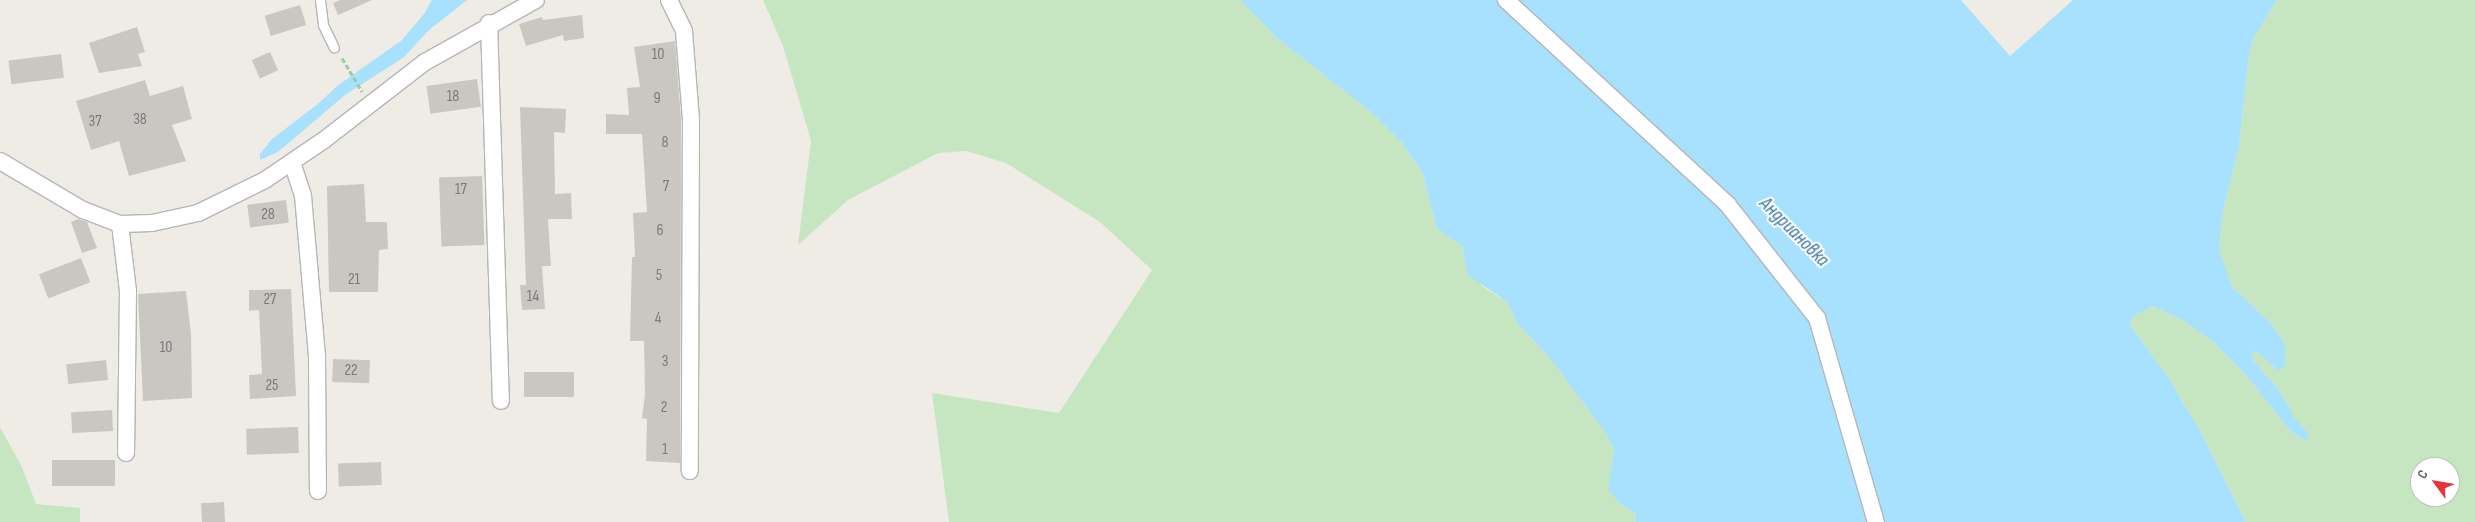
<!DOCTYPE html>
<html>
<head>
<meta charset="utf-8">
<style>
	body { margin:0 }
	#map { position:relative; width:2475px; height:522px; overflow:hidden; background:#efece5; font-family:"Sofia Sans Condensed",sans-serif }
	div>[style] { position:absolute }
	.green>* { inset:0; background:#c6e6c2 }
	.water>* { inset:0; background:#a7e1fe }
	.building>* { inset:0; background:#cac7c2; transform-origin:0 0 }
	.path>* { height:3px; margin-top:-1.5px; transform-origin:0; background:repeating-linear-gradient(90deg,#9ccaa4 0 5px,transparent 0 7.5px) }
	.roads { filter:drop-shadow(1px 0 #b3b6ba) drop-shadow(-1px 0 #b3b6ba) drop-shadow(0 1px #b3b6ba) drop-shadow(0 -1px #b3b6ba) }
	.lane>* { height:9px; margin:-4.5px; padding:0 4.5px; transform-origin:4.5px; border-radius:4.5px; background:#fff }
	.street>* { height:16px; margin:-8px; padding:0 8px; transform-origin:8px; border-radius:8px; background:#fff }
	span { translate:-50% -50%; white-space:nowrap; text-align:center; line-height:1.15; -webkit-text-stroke:4px #fff; paint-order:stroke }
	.number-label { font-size:16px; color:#787b7c }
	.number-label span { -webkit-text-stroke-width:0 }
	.water-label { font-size:20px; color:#3d779f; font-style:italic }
	.north { position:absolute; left:2410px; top:457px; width:50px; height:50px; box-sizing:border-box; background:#fff; border:1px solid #bec0c1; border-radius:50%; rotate:302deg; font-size:14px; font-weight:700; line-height:20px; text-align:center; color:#5d6265 }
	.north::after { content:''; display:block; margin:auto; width:18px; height:22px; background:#e73339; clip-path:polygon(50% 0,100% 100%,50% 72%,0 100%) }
</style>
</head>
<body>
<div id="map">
	<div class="green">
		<div style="clip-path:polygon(763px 0,1240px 0,1277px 38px,1371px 112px,1402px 143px,1422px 172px,1437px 229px,1462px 246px,1466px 264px,1483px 287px,1507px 302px,1518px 324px,1548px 356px,1605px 432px,1614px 449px,1611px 468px,1619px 503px,1635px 513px,1636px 522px,949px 522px,932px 393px,1059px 413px,1152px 270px,1100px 222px,1006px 163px,966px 151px,938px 153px,848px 200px,798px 245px,811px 141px,783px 46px)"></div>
		<div style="clip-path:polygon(evenodd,2277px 0,2475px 0,2475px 522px,2246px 522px,2202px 434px,2168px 377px,2130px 325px,2132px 317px,2153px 306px,2186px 322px,2213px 342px,2246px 375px,2291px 432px,2306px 441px,2280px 391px,2253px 360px,2251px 351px,2260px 354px,2278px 371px,2285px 366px,2285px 344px,2269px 321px,2232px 287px,2219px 249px,2223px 210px,2239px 147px,2249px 53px,2253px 39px,2277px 0,2420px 467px,2450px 467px,2450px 497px,2420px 497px,2420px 467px)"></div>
		<div style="clip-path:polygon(0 427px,22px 467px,36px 504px,80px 508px,80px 522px,0 522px)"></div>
	</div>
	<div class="water">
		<div style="clip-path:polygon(432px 0,467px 0,429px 30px,403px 58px,345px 95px,278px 152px,260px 160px,260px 154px,272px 139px,319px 103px,337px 86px,402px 40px,424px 14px)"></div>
		<div style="clip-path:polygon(1240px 0,1961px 0,2010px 56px,2073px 0,2277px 0,2253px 39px,2249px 53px,2239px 147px,2223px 210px,2219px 249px,2232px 287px,2269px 321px,2285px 344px,2285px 366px,2278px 371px,2260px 354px,2252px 351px,2253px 360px,2280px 391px,2295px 419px,2309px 434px,2306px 441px,2291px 432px,2246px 375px,2213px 342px,2186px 322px,2153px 306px,2132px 317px,2130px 325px,2168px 377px,2202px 434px,2246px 522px,1636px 522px,1635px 513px,1619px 503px,1608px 489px,1614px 449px,1605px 432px,1548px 356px,1518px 324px,1507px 302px,1468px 275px,1462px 246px,1437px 229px,1422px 172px,1402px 143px,1371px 112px,1277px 38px)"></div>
	</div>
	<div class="building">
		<div style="clip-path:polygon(340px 0,372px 0,338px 15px,333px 3px)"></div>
		<div style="left:300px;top:5px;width:21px;height:37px;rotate:73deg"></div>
		<div style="clip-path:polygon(582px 15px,584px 38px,564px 41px,563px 35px,526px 46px,519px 24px,542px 17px,543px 20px)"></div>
		<div style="clip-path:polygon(137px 27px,145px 52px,138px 54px,142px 66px,99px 73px,89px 43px)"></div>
		<div style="clip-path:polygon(675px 41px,681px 120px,680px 463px,646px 461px,647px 419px,642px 418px,645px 394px,644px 341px,630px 341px,632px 257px,635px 257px,633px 213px,647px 212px,642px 134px,606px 134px,606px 114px,629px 115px,627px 88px,640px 87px,634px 47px)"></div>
		<div style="left:270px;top:52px;width:20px;height:20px;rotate:66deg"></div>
		<div style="left:61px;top:54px;width:24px;height:53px;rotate:83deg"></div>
		<div style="left:477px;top:79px;width:28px;height:51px;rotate:82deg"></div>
		<div style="clip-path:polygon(145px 80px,150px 96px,183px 86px,192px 119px,172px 125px,186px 161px,129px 176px,119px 141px,91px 150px,76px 101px)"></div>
		<div style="clip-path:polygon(520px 107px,566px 109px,565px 133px,554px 132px,555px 194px,571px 193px,572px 219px,548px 219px,551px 266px,542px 266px,545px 309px,522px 310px,520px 285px,526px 285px)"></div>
		<div style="left:482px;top:176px;width:69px;height:43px;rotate:88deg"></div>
		<div style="clip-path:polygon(364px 184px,366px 222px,387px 222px,388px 249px,379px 250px,378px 292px,329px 292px,327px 186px)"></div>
		<div style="left:286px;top:200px;width:23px;height:39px;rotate:83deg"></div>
		<div style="clip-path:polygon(78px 219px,87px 222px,97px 248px,82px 253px,71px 222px)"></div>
		<div style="left:81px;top:258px;width:26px;height:45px;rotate:69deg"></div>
		<div style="clip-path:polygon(291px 289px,296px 396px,250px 399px,249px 375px,262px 374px,259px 310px,249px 311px,249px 290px)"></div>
		<div style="clip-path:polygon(186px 291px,191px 334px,192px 398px,143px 401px,138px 294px)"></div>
		<div style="left:333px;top:359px;width:37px;height:23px;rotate:2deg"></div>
		<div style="left:106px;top:360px;width:20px;height:40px;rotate:84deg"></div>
		<div style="left:524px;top:372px;width:50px;height:25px"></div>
		<div style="left:112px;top:410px;width:21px;height:41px;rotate:87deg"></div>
		<div style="left:298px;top:427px;width:26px;height:52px;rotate:88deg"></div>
		<div style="left:115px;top:460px;width:26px;height:63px;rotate:90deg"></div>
		<div style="left:381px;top:462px;width:23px;height:43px;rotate:88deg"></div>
		<div style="left:224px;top:502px;width:20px;height:23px;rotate:87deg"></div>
	</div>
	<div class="path">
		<div style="left:342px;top:58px;width:39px;rotate:59deg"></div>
	</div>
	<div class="roads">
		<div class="lane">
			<div style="left:320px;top:0;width:25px;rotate:83deg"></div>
			<div style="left:323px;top:25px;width:25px;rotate:64deg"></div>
		</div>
		<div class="street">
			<div style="left:669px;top:0;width:34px;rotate:64deg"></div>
			<div style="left:684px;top:31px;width:89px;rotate:85.5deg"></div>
			<div style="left:691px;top:120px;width:351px;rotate:90.2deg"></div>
			<div style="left:1506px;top:0;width:302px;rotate:42.7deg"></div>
			<div style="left:1728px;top:205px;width:144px;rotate:51.8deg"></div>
			<div style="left:1817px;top:318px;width:212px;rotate:73.9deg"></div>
			<div style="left:489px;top:23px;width:378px;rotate:88.2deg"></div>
			<div style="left:0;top:161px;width:96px;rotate:30.6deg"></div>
			<div style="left:83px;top:210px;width:40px;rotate:21deg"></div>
			<div style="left:120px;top:224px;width:32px;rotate:-2deg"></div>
			<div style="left:152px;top:223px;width:47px;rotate:-12.3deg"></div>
			<div style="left:198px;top:213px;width:75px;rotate:-26.2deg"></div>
			<div style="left:265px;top:180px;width:71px;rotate:-34.1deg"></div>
			<div style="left:324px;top:140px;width:128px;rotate:-37.7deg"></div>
			<div style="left:425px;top:62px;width:127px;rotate:-29.2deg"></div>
			<div style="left:292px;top:162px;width:36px;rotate:72deg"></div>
			<div style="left:303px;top:196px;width:162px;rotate:85deg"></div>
			<div style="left:317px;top:357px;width:134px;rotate:89.6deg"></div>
			<div style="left:120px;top:224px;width:67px;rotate:83.2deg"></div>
			<div style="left:128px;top:291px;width:162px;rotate:90.7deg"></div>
		</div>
	</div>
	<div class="number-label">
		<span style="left:658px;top:55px">10</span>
		<span style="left:453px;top:97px">18</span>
		<span style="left:657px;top:99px">9</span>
		<span style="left:140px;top:120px">38</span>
		<span style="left:95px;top:122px">37</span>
		<span style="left:665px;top:143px">8</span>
		<span style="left:666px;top:187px">7</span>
		<span style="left:461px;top:190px">17</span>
		<span style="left:268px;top:215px">28</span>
		<span style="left:660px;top:231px">6</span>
		<span style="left:659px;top:276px">5</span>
		<span style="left:354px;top:280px">21</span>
		<span style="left:533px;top:297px">14</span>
		<span style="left:270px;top:300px">27</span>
		<span style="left:658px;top:319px">4</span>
		<span style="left:166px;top:348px">10</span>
		<span style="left:665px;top:362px">3</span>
		<span style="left:351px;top:371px">22</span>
		<span style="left:272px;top:386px">25</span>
		<span style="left:664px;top:408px">2</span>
		<span style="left:665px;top:450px">1</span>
	</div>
	<div class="water-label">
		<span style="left:1794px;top:232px;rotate:45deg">Андриановка</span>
	</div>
	<div class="north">С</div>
</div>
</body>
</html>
